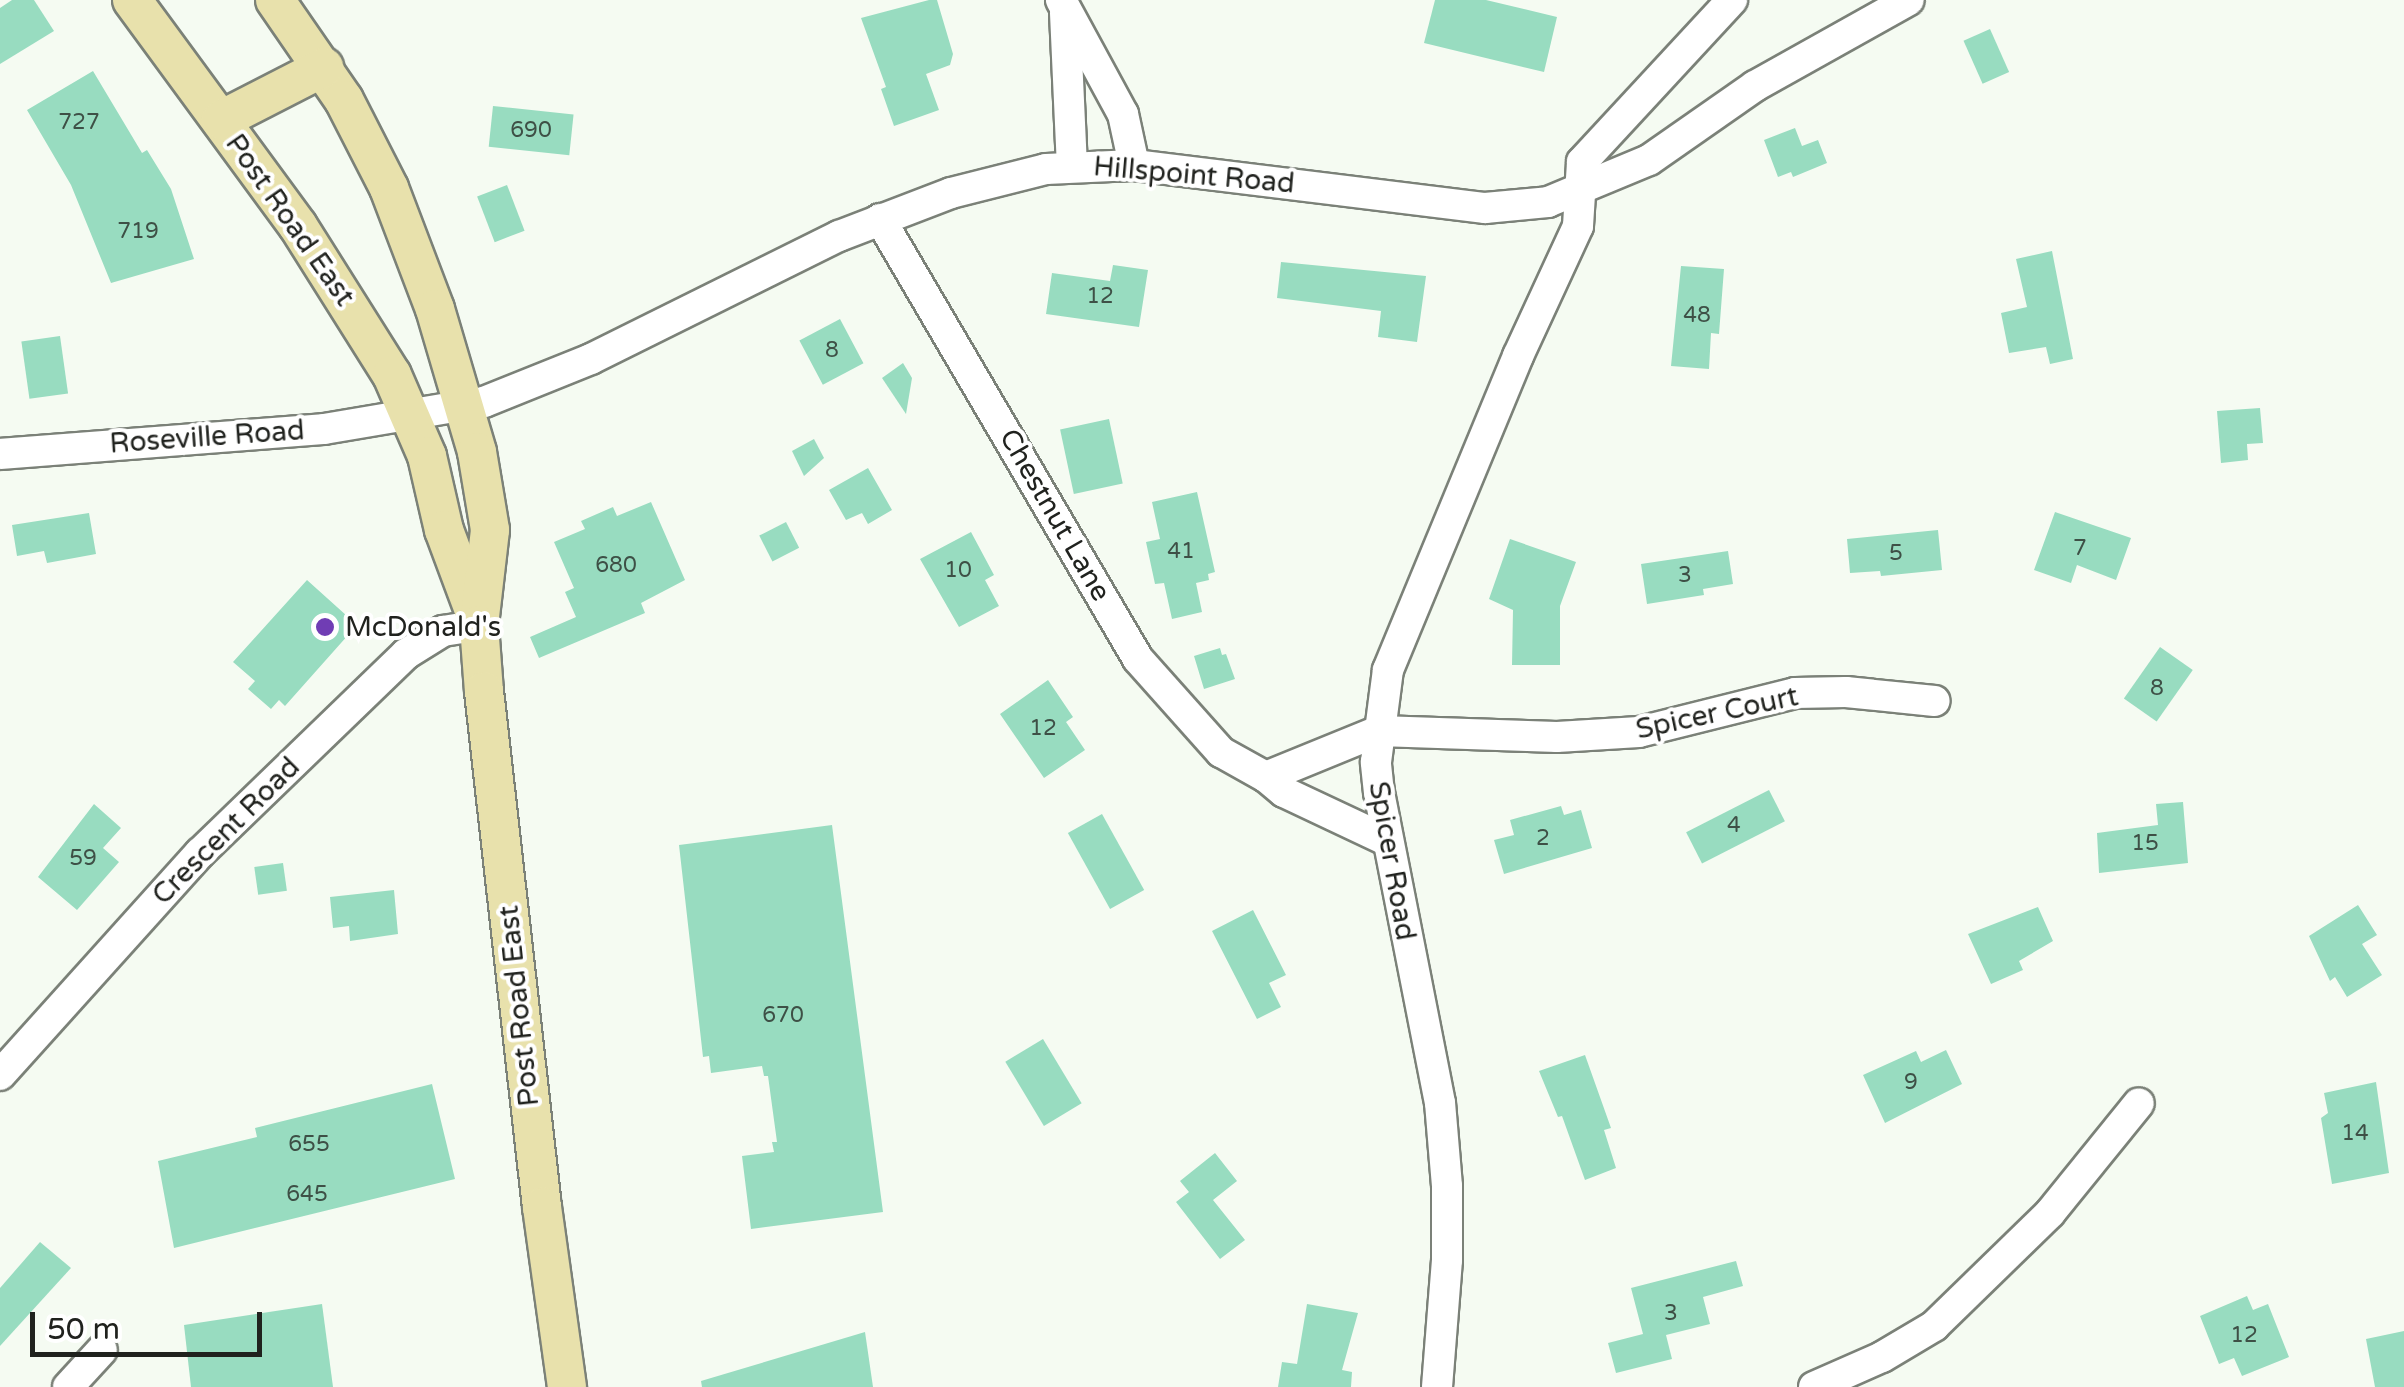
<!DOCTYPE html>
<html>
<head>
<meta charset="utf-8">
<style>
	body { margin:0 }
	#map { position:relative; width:2404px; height:1387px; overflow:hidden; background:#f5fbf2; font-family:"Varela Round",sans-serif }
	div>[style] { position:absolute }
	.building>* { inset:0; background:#98dcc0; transform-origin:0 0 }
	.roads { filter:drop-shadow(2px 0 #7b8178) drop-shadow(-2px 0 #7b8178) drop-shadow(0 2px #7b8178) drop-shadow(0 -2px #7b8178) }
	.minor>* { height:30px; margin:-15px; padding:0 15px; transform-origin:15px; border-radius:15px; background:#fff }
	.major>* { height:38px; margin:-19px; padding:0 19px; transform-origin:19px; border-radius:19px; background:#e8e1ac }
	.dots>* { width:28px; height:28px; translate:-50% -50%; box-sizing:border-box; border:5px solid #fff; border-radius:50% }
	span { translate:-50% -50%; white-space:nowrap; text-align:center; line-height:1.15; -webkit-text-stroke:8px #fff; paint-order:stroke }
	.number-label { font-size:22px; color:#3e5046 }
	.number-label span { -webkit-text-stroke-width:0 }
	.street-label { font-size:28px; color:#20221e }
	.poi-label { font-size:28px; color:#20221e }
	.left { translate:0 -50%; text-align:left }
	.scale { position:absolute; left:30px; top:1312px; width:232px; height:45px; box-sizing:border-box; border:5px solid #20221e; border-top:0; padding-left:12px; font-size:30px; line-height:35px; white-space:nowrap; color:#20221e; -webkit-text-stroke:8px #fff; paint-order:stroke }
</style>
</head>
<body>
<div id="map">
	<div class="building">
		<div style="clip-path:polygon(12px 0,34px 0,54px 31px,0 64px,0 8px)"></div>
		<div style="clip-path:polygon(929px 0,937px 0,953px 54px,950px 65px,926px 74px,939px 110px,894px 126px,881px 89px,886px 87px,861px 18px)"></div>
		<div style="clip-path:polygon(1435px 0,1486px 0,1557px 17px,1544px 72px,1424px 43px)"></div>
		<div style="left:1990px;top:29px;width:47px;height:29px;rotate:66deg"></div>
		<div style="clip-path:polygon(93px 71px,142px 153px,147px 150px,171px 189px,194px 259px,111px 283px,71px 185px,27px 110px)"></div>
		<div style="left:493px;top:106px;width:81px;height:41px;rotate:6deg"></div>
		<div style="clip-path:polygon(1795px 128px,1802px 146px,1818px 140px,1827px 163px,1793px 177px,1791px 172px,1778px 177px,1764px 140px)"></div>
		<div style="left:507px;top:185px;width:49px;height:32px;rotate:69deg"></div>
		<div style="clip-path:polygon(2052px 251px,2073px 359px,2050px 364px,2046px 347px,2009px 353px,2001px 313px,2027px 307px,2016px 259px)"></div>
		<div style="clip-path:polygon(1281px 262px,1426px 276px,1417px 342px,1378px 337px,1381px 311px,1277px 298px)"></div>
		<div style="clip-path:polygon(1113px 265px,1148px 270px,1139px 327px,1046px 314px,1052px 273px,1110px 281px)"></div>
		<div style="clip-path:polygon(1681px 266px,1724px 269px,1719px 334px,1711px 333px,1709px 369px,1671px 366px)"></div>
		<div style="left:840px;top:319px;width:50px;height:46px;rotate:62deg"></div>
		<div style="left:60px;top:336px;width:58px;height:39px;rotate:82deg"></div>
		<div style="clip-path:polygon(903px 363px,912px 378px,906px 414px,882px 378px)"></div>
		<div style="clip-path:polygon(2260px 408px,2263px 443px,2247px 444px,2248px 460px,2221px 463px,2217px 411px)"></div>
		<div style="left:1109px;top:419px;width:66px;height:50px;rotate:78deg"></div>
		<div style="clip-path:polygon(814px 439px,824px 458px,804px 476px,792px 451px)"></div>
		<div style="clip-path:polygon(868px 468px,892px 510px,868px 524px,862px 513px,846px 520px,829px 490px)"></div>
		<div style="clip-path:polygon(1197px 492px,1215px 572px,1208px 574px,1209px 580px,1196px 583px,1202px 612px,1172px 619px,1164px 583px,1155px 584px,1146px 542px,1160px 539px,1152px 502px)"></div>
		<div style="clip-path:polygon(651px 502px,685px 580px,641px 603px,645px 613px,539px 658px,530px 637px,576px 617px,565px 592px,574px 588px,554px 542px,585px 529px,581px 521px,613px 507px,617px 516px)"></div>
		<div style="clip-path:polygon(2055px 512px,2131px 538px,2116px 580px,2077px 565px,2071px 583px,2034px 570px)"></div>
		<div style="clip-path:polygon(89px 513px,96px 554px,47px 563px,44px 551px,17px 556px,12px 525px)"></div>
		<div style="left:786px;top:522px;width:29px;height:30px;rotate:63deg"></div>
		<div style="clip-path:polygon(1938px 530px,1942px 570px,1881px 576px,1880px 571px,1850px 573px,1847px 539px)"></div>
		<div style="clip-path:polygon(971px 532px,994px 575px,985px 580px,999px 606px,959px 627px,920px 559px)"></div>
		<div style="clip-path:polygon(1510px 539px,1576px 562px,1560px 606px,1560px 665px,1512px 665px,1513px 610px,1489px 599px)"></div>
		<div style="clip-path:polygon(1728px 551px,1733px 584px,1703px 589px,1704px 595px,1647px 604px,1641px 564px)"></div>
		<div style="clip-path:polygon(307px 580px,357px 625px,285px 706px,279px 700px,271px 709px,248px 689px,255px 681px,233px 662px)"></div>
		<div style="left:2160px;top:647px;width:40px;height:63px;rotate:35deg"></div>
		<div style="clip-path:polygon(1220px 648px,1222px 655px,1226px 654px,1235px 679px,1204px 689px,1194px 656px)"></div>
		<div style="clip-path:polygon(1048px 680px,1073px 717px,1066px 722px,1085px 750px,1044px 778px,1000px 714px)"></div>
		<div style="left:1769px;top:790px;width:35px;height:93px;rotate:63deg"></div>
		<div style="clip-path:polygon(2183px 802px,2188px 863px,2099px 873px,2097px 833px,2158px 825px,2156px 804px)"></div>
		<div style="clip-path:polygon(94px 804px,121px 828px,103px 848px,119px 862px,77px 910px,38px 877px)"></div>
		<div style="clip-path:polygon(1561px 806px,1564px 815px,1581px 810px,1592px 848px,1504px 874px,1494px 840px,1514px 835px,1510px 820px)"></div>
		<div style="left:1102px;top:814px;width:87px;height:39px;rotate:61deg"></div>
		<div style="clip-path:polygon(832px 825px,883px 1212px,751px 1229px,742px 1156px,774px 1152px,772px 1142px,777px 1142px,768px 1076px,764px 1076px,762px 1066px,711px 1073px,709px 1056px,703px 1057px,679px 845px)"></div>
		<div style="left:283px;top:863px;width:28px;height:29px;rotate:82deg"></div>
		<div style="clip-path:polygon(394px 890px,398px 934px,350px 941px,349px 926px,333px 928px,330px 897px)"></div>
		<div style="clip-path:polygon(2358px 905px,2377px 935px,2362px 944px,2382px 975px,2347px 997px,2335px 977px,2330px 981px,2309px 936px)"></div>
		<div style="clip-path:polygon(2038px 907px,2053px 941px,2019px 961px,2023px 970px,1991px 984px,1968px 934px)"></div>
		<div style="clip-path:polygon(1253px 910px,1286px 975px,1269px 983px,1281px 1007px,1257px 1019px,1212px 931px)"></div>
		<div style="left:1043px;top:1039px;width:75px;height:44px;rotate:59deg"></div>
		<div style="clip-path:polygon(1946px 1050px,1962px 1084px,1885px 1123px,1863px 1075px,1916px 1051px,1921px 1062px)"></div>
		<div style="clip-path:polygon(1585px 1055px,1611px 1128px,1604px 1130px,1616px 1168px,1585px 1180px,1562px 1116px,1558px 1117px,1539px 1071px)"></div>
		<div style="clip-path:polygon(2376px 1082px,2389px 1173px,2332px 1184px,2321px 1118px,2328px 1113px,2324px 1093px)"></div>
		<div style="clip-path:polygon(432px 1084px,455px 1179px,174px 1248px,158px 1161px,257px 1137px,255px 1128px)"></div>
		<div style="clip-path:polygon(1215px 1153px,1237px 1181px,1213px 1200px,1245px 1240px,1220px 1259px,1176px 1202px,1189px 1192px,1180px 1181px)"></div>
		<div style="clip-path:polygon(40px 1242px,71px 1268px,0 1346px,0 1288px)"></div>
		<div style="clip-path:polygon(1736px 1261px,1743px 1286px,1703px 1297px,1710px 1324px,1666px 1335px,1672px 1359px,1616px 1373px,1608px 1343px,1643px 1334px,1631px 1288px)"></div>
		<div style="clip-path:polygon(2247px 1296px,2253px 1310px,2268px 1304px,2289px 1357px,2242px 1376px,2234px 1358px,2219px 1364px,2200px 1316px)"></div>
		<div style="clip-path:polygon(322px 1304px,333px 1387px,191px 1387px,184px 1325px)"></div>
		<div style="clip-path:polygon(1307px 1304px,1358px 1313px,1342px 1370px,1352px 1372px,1351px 1387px,1278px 1387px,1282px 1362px,1297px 1364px)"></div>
		<div style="clip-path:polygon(2404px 1331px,2404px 1387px,2375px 1387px,2366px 1339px)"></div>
		<div style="clip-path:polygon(865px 1332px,873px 1387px,702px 1387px,701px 1381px)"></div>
	</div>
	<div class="roads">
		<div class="minor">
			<div style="left:1061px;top:0;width:130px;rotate:61.5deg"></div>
			<div style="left:1123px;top:114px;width:52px;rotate:77.8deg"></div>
			<div style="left:1065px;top:13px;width:152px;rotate:87.4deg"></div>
			<div style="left:880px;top:219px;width:510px;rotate:59.61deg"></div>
			<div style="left:1138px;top:659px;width:125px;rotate:48.3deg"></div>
			<div style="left:1221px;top:752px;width:51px;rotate:29.1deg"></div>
			<div style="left:1266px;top:777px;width:122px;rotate:-22.2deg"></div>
			<div style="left:1379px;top:731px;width:178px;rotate:1.9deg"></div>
			<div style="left:1557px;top:737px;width:82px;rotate:-3.5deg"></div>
			<div style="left:1639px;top:732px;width:161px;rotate:-14deg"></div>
			<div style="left:1795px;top:693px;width:51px;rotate:-1.1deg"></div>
			<div style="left:1846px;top:692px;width:89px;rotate:5.8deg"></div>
			<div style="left:0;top:454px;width:325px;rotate:-4.4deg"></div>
			<div style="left:324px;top:429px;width:162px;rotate:-9.6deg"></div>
			<div style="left:484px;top:402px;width:115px;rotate:-21.9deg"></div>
			<div style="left:591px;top:359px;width:277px;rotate:-26.4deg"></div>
			<div style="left:839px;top:236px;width:120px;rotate:-21deg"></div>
			<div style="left:951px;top:193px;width:98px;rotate:-14.2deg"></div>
			<div style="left:1046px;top:169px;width:88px;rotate:-2.6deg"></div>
			<div style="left:1134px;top:165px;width:354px;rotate:7deg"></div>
			<div style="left:1485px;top:208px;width:63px;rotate:-5.4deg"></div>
			<div style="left:1548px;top:202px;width:109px;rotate:-22.6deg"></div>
			<div style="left:1649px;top:160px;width:129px;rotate:-34.9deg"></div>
			<div style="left:1755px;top:86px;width:176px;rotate:-29.2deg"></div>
			<div style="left:1266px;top:777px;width:23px;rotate:40deg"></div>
			<div style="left:1284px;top:792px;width:110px;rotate:25.2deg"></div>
			<div style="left:0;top:1075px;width:299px;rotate:-48deg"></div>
			<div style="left:200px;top:853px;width:286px;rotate:-44deg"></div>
			<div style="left:406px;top:654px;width:44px;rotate:-31.9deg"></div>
			<div style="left:443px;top:631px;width:36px;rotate:-9deg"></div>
			<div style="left:68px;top:1387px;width:50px;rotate:-47.4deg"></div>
			<div style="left:1437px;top:1387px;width:127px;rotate:-85.5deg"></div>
			<div style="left:1447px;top:1260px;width:74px;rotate:-90deg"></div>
			<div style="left:1447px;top:1186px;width:83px;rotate:-94.8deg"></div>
			<div style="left:1440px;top:1103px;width:316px;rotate:-101.1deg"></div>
			<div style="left:1379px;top:793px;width:31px;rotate:-96deg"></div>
			<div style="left:1376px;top:762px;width:93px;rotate:-82.6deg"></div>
			<div style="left:1388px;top:670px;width:340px;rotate:-67.5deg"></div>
			<div style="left:1518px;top:356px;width:143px;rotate:-65.2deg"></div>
			<div style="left:1578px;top:226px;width:64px;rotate:-86.4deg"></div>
			<div style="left:1582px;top:162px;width:221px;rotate:-47.2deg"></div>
			<div style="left:1814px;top:1387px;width:74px;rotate:-23.8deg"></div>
			<div style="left:1882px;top:1357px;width:61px;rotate:-30.8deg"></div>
			<div style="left:1934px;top:1326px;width:162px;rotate:-44.2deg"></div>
			<div style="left:2050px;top:1213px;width:141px;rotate:-51deg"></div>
		</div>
		<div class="major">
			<div style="left:132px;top:0;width:280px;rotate:53.7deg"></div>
			<div style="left:298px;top:226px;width:176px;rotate:57.8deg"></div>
			<div style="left:392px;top:375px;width:88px;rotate:66.6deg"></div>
			<div style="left:427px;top:456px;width:76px;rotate:77.1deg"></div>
			<div style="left:444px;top:530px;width:92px;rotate:69.6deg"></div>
			<div style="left:275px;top:0;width:121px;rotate:55.4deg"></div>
			<div style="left:344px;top:100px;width:99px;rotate:62.9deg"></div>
			<div style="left:389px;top:188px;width:129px;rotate:69.2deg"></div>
			<div style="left:435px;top:309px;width:149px;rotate:73.6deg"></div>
			<div style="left:477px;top:452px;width:79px;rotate:80.5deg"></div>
			<div style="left:490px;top:530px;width:96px;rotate:96.6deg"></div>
			<div style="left:479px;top:625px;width:66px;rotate:85.7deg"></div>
			<div style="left:484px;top:691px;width:519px;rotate:83.59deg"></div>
			<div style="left:542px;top:1207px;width:182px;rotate:82.1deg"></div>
			<div style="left:221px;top:120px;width:116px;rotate:-27.2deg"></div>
		</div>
	</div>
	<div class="dots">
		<div style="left:325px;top:627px;background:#703db4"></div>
	</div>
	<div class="number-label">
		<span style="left:79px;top:123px">727</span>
		<span style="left:531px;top:131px">690</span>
		<span style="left:138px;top:232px">719</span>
		<span style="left:1100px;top:297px">12</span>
		<span style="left:1697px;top:316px">48</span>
		<span style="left:832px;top:351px">8</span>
		<span style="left:2080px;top:549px">7</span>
		<span style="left:1181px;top:552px">41</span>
		<span style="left:1896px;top:554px">5</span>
		<span style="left:616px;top:566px">680</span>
		<span style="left:958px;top:571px">10</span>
		<span style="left:1685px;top:576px">3</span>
		<span style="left:2157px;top:689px">8</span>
		<span style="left:1043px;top:729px">12</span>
		<span style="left:1734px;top:826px">4</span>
		<span style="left:1543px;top:839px">2</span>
		<span style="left:2145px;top:844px">15</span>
		<span style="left:83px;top:859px">59</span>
		<span style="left:783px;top:1016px">670</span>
		<span style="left:1911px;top:1083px">9</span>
		<span style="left:2355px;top:1134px">14</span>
		<span style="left:309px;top:1145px">655</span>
		<span style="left:307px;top:1195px">645</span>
		<span style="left:1671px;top:1314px">3</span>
		<span style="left:2244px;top:1336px">12</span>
	</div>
	<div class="street-label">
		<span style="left:1194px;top:175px;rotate:5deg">Hillspoint Road</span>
		<span style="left:290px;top:220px;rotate:55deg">Post Road East</span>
		<span style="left:207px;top:437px;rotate:-4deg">Roseville Road</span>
		<span style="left:1055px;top:515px;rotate:60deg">Chestnut Lane</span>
		<span style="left:1717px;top:713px;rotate:-12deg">Spicer Court</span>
		<span style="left:226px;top:831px;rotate:-45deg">Crescent Road</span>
		<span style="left:1392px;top:861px;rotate:80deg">Spicer Road</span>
		<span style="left:519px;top:1006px;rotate:-96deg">Post Road East</span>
	</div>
	<div class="poi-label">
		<span class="left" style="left:345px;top:627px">McDonald's</span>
	</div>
	<div class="scale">50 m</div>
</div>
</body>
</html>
